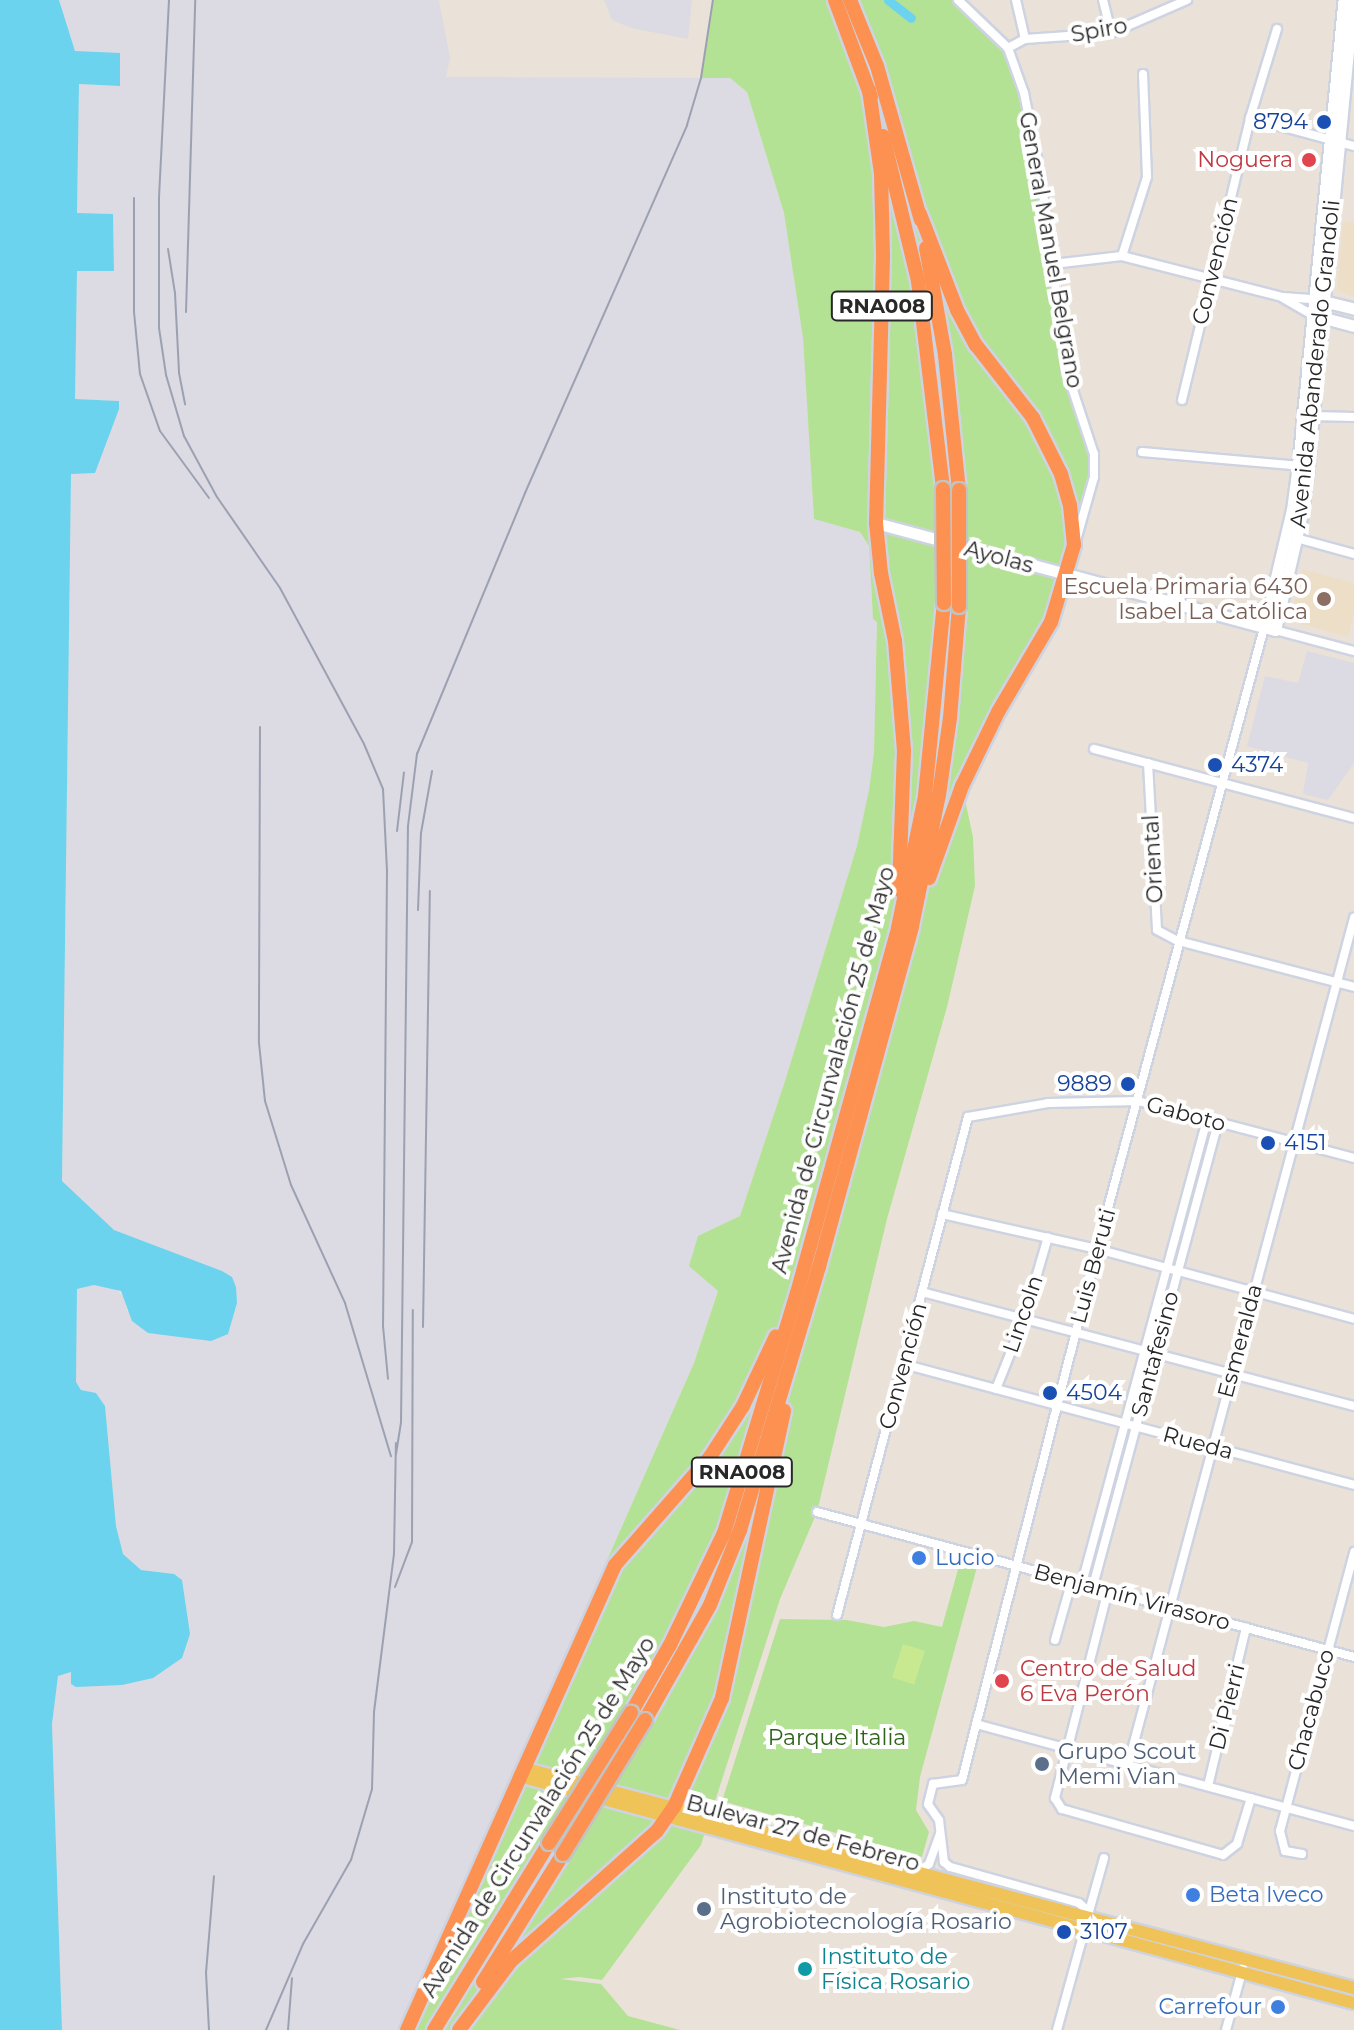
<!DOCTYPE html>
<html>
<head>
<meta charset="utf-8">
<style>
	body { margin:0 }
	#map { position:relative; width:1354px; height:2030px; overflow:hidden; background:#eae2d9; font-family:Montserrat,sans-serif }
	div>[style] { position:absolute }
	.industrial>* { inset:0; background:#dcdae2 }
	.education>* { inset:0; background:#eddec8 }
	.green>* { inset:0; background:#b4e295 }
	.pitch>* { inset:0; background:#c9e990; transform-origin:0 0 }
	.water>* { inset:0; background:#6bd3ee }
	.canal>* { height:9px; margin:-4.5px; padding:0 4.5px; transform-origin:4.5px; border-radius:4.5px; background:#6bd3ee }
	.roads { filter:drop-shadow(2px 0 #ced3e1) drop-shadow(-2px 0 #ced3e1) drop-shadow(0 2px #ced3e1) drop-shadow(0 -2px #ced3e1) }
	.street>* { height:8px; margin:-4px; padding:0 4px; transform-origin:4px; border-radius:4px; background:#fff }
	.secondary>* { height:11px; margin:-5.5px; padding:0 5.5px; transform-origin:5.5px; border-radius:5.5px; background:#fff }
	.primary>* { height:12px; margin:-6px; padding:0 6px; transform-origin:6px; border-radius:6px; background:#f0c359 }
	.highway>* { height:14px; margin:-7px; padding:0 7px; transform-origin:7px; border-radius:7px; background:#fd9151 }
	.rail>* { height:2px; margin:-1px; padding:0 1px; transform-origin:1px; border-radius:1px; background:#9ca1b2 }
	.bridges { filter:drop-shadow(2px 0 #c3c3c3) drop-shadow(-2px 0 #c3c3c3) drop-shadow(0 2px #c3c3c3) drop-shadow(0 -2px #c3c3c3) }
	.highway-bridge>* { height:14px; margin:-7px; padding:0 7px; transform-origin:7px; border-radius:7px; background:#fd9151 }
	.dots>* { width:22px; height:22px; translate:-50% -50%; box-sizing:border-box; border:4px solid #fff; border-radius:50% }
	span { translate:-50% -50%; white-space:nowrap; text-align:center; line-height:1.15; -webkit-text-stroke:8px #fff; paint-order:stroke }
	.shield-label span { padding:2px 6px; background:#fff; border:2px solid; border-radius:6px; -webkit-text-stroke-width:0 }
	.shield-label { font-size:20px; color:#282828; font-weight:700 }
	.street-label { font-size:22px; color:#282828 }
	.transit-label { font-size:22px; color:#164399 }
	.right { translate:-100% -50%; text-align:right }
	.left { translate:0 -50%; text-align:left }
	.health-label { font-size:22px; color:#be3a42 }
	.education-label { font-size:22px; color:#785e54 }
	.shop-label { font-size:22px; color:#366cbe }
	.park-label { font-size:22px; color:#2d6319 }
	.service-label { font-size:22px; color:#4e5e75 }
	.culture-label { font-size:22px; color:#0d838f }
</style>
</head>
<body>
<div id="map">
	<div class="industrial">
		<div style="clip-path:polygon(59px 0,439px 0,450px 58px,446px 77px,730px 78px,747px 92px,784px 213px,803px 338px,814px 519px,860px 532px,869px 546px,873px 618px,877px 622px,874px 752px,869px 790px,857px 846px,785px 1081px,740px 1216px,698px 1237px,718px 1290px,694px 1363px,400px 2030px,62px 2030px,52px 1724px,58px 1676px,71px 1672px,71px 1684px,174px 1574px,141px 1570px,123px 1554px,116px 1526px,105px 1406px,96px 1393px,81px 1390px,76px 1382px,77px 1289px,94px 1285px,114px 1287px,125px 1298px,127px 1311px,222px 1271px,114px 1230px,62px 1181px,71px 474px,119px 401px,75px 399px,77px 271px,114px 271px,113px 214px,77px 213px,79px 84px,119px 86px,75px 51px)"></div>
		<div style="clip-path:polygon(604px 0,692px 0,688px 39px,631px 28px,612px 20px)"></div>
		<div style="clip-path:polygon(1307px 651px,1354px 663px,1354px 763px,1328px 800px,1303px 794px,1308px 763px,1247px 746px,1265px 676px,1298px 683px)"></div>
	</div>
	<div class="education">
		<div style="clip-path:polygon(1343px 222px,1354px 222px,1354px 297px,1337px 290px)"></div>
		<div style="clip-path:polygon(1303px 569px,1354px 583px,1354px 614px,1348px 637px,1295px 622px,1291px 614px)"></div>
	</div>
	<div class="green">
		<div style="clip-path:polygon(713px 0,958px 0,1008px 48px,1024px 93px,1067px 372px,1089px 436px,1094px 477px,1067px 575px,962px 786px,973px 837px,975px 886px,947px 1007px,887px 1219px,817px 1512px,780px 1599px,701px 1845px,602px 1980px,579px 1977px,560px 1979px,601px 1984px,628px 2016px,680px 2030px,400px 2030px,694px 1363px,718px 1291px,689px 1266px,698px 1236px,740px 1216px,785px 1081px,857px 846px,869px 790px,874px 752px,877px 622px,873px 619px,869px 546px,860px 532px,814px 519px,803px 338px,784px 213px,747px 92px,730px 78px,701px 78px)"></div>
		<div style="clip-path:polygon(960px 1562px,977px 1567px,920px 1777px,916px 1810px,929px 1832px,922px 1857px,722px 1801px,780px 1619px,847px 1620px,884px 1627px,914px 1621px,942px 1627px)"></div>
	</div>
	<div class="pitch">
		<div style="left:903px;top:1644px;width:23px;height:35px;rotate:18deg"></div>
	</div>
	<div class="water">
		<div style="clip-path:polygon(0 0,59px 0,75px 51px,120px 53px,120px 86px,79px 84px,77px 213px,113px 214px,114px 271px,77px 271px,75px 399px,119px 401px,119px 409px,95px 473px,71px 474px,62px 1181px,114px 1230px,222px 1271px,232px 1277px,236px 1287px,237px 1303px,228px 1334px,211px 1341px,148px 1333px,132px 1321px,121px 1291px,94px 1285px,77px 1289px,76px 1382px,81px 1390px,96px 1393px,105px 1406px,116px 1526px,123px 1554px,141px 1570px,174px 1574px,182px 1580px,190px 1634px,182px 1658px,153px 1678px,122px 1685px,76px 1687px,71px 1684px,71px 1672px,58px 1676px,52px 1724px,62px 2030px,0 2030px)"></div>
	</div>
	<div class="canal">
		<div style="left:888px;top:0;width:29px;rotate:38deg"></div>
	</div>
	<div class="roads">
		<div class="street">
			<div style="left:958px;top:0;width:69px;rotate:43.8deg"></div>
			<div style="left:1008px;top:48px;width:48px;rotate:70.4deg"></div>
			<div style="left:1024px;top:93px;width:87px;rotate:78.7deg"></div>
			<div style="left:1041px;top:178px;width:196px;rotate:82.4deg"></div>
			<div style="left:1067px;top:372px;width:86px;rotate:71.8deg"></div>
			<div style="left:1094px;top:454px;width:23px;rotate:90deg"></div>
			<div style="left:1094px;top:477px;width:62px;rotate:105.8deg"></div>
			<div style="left:1016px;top:0;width:40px;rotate:77deg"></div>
			<div style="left:1103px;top:0;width:34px;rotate:76deg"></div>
			<div style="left:1008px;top:48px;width:19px;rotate:-28deg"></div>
			<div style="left:1025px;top:39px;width:86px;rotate:-4deg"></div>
			<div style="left:1111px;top:33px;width:83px;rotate:-23.5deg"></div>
			<div style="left:1250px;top:118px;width:108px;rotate:15.1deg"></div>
			<div style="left:1122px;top:256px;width:83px;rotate:-72.4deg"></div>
			<div style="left:1147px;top:177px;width:103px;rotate:-92.2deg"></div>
			<div style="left:1053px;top:264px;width:69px;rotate:-6.6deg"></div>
			<div style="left:1122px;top:256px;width:166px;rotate:14.3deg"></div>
			<div style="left:1283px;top:297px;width:31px;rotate:4deg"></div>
			<div style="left:1283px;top:298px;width:34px;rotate:30deg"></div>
			<div style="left:1182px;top:400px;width:290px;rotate:-76.4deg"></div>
			<div style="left:1250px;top:118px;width:93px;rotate:-73.1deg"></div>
			<div style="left:1312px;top:416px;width:42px;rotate:1.4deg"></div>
			<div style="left:1142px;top:452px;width:162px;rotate:5deg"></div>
			<div style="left:1296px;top:538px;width:60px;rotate:15.4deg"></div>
			<div style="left:1275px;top:630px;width:82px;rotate:14.9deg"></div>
			<div style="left:1094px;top:749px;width:269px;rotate:14.9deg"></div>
			<div style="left:1148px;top:763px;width:167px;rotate:86.9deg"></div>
			<div style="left:1157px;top:930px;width:24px;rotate:28deg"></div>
			<div style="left:1178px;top:941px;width:182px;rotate:14.6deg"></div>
			<div style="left:942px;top:1214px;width:159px;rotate:12.7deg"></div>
			<div style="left:1097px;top:1249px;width:266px;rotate:15.2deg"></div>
			<div style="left:922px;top:1292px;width:447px;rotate:14.8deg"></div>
			<div style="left:903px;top:1364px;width:467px;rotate:15deg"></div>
			<div style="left:996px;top:1389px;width:75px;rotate:-68.2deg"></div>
			<div style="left:1024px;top:1319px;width:85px;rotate:-73.7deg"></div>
			<div style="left:817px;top:1512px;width:556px;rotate:15.11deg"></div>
			<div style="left:1082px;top:1583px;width:480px;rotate:-74.9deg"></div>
			<div style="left:1093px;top:1586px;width:480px;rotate:-74.9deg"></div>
			<div style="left:1108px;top:1590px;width:215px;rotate:104.3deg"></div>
			<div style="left:1055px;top:1798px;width:13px;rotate:58deg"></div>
			<div style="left:1062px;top:1809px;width:167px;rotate:15.9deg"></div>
			<div style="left:1223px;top:1855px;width:18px;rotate:-38deg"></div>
			<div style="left:1237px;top:1844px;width:48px;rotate:-73.1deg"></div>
			<div style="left:837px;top:1615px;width:515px;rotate:-75.26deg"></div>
			<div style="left:968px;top:1117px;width:81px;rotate:-9.9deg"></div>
			<div style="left:1048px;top:1103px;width:90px;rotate:-1.3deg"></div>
			<div style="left:1138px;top:1101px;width:223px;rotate:14.8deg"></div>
			<div style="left:1055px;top:1640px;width:62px;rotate:-74.2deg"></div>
			<div style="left:976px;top:1724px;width:392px;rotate:15.1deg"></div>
			<div style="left:1128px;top:1765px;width:877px;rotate:-75.06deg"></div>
			<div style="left:1208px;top:1786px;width:163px;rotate:-76.5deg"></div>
			<div style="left:1302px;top:1854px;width:17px;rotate:-170deg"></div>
			<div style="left:1285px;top:1851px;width:21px;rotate:-104deg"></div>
			<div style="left:1280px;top:1831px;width:289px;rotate:-75.1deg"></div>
			<div style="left:918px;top:1871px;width:13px;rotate:-32deg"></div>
			<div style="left:929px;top:1864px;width:32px;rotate:-70deg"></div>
			<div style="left:1089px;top:1912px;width:13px;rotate:-138deg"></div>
			<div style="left:1079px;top:1903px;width:134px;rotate:-164.4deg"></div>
			<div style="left:950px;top:1867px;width:8px;rotate:-140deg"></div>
			<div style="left:944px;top:1862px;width:42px;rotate:-96.8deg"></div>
			<div style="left:939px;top:1820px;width:19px;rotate:-125deg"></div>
			<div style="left:928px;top:1804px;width:21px;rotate:-76deg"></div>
			<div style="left:933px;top:1784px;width:29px;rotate:-8deg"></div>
			<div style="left:962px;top:1780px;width:548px;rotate:-75.74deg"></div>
			<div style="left:1097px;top:1249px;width:643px;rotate:-74.95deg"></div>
			<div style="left:1088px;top:1915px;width:59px;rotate:-74.3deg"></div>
			<div style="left:1057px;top:2030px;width:106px;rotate:-74.6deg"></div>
			<div style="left:1226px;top:2030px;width:64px;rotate:-74.7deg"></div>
		</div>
		<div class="secondary">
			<div style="left:1319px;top:300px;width:36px;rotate:14deg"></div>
			<div style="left:1317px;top:316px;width:38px;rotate:15deg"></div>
			<div style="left:876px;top:523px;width:413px;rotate:15deg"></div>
			<div style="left:1275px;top:630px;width:120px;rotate:-77deg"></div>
			<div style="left:1302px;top:513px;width:47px;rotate:-82.7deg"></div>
			<div style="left:1308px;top:466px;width:468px;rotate:-84.5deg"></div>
			<div style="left:1264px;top:628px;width:121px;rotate:-76.7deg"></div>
			<div style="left:1292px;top:510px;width:45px;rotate:-82.4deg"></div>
			<div style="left:1298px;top:465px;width:467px;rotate:-84.4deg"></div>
		</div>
		<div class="primary">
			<div style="left:523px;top:1768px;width:860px;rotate:14.83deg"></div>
			<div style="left:519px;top:1776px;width:865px;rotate:15.21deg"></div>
		</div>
		<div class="highway">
			<div style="left:835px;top:0;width:103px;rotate:69.6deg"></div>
			<div style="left:850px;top:0;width:71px;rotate:67.8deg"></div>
			<div style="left:877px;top:66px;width:160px;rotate:74.1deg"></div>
			<div style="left:869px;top:90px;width:84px;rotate:81.8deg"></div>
			<div style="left:881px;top:173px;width:84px;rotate:88.6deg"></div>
			<div style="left:883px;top:257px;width:266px;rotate:91.5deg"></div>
			<div style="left:876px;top:523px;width:50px;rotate:84.3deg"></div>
			<div style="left:881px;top:573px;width:69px;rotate:78.4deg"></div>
			<div style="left:895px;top:641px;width:110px;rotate:85.3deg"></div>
			<div style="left:904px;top:751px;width:139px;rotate:92.1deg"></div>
			<div style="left:883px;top:136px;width:149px;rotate:76.4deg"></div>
			<div style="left:918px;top:281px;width:209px;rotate:83.1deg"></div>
			<div style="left:920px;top:214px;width:103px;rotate:68.9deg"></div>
			<div style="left:957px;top:310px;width:40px;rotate:62deg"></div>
			<div style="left:976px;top:345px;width:93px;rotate:52deg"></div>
			<div style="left:1033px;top:418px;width:63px;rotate:63.4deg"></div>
			<div style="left:1061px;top:474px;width:32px;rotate:74deg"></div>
			<div style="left:1070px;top:505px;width:40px;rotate:84.3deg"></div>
			<div style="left:1074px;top:545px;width:80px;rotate:106.6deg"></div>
			<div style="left:1051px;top:622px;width:104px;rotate:120.5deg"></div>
			<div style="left:998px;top:712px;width:82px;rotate:115.9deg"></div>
			<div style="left:962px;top:786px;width:98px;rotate:109.7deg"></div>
			<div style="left:926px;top:248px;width:109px;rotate:79.9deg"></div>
			<div style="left:945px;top:355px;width:136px;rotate:84.1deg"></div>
			<div style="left:631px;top:1713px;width:78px;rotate:-60.2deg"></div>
			<div style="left:670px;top:1645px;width:124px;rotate:-64.3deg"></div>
			<div style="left:724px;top:1533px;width:251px;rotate:-73.1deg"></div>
			<div style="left:797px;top:1293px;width:379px;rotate:-74.5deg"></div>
			<div style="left:898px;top:928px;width:135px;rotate:-78.4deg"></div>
			<div style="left:925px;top:796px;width:194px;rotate:-84.4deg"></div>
			<div style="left:645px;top:1720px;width:132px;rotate:-60.5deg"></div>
			<div style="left:710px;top:1605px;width:81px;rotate:-68.2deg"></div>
			<div style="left:740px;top:1530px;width:275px;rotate:-73.3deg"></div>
			<div style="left:819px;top:1267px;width:353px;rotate:-74.7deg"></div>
			<div style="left:912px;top:926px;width:134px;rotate:-78.4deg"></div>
			<div style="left:939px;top:795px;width:78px;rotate:-81.9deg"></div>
			<div style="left:950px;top:718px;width:112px;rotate:-85.4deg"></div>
			<div style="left:483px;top:1982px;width:151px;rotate:-58deg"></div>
			<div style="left:407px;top:2030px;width:509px;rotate:-65.9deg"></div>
			<div style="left:615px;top:1565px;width:144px;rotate:-48.7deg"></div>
			<div style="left:710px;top:1457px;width:61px;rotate:-57.1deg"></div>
			<div style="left:743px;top:1406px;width:77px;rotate:-64.8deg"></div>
			<div style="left:434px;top:2030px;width:220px;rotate:-58.4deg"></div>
			<div style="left:459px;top:2030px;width:86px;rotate:-53deg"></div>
			<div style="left:511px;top:1961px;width:195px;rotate:-41.7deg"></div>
			<div style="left:657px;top:1831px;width:29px;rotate:-55deg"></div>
			<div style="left:674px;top:1807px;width:119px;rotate:-66.2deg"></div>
			<div style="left:722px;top:1698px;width:294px;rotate:-77.8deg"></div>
		</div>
	</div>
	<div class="rail">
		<div style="left:169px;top:0;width:198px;rotate:92.9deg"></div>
		<div style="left:159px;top:198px;width:130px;rotate:90deg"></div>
		<div style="left:159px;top:328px;width:48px;rotate:81.5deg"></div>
		<div style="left:166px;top:375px;width:64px;rotate:73.6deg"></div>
		<div style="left:184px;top:436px;width:69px;rotate:61.6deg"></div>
		<div style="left:217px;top:497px;width:111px;rotate:55.3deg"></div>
		<div style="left:280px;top:588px;width:177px;rotate:61.7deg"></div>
		<div style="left:364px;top:744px;width:49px;rotate:67.1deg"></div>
		<div style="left:383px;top:789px;width:81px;rotate:87.2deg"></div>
		<div style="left:387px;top:870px;width:456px;rotate:90.5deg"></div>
		<div style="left:383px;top:1326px;width:53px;rotate:84.6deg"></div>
		<div style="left:134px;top:198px;width:114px;rotate:90deg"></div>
		<div style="left:134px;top:312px;width:62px;rotate:84.5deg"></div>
		<div style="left:140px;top:374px;width:60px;rotate:70.7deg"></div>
		<div style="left:160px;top:431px;width:83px;rotate:53.8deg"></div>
		<div style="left:168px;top:249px;width:45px;rotate:81deg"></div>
		<div style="left:175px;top:293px;width:80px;rotate:87.1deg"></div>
		<div style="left:179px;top:373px;width:32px;rotate:79deg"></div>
		<div style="left:186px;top:312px;width:312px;rotate:-88.3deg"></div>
		<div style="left:260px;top:727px;width:316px;rotate:90.2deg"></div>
		<div style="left:259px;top:1043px;width:58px;rotate:84.1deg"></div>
		<div style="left:265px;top:1101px;width:88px;rotate:72.8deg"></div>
		<div style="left:291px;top:1185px;width:130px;rotate:65.4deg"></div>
		<div style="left:345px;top:1303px;width:160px;rotate:73.3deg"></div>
		<div style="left:397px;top:831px;width:59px;rotate:-83.2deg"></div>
		<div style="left:418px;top:910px;width:77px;rotate:-87.8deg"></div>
		<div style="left:421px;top:833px;width:63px;rotate:-79.9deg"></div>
		<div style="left:423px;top:1327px;width:436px;rotate:-89.1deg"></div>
		<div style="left:396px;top:1454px;width:32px;rotate:-81deg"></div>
		<div style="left:401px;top:1422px;width:596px;rotate:-89.33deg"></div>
		<div style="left:408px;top:826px;width:73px;rotate:-82.9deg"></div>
		<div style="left:417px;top:754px;width:282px;rotate:-67.5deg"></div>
		<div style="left:525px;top:493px;width:402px;rotate:-66.2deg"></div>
		<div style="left:687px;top:125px;width:49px;rotate:-73.4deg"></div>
		<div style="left:701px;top:78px;width:79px;rotate:-81.3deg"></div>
		<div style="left:395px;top:1587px;width:48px;rotate:-69.3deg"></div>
		<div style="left:412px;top:1542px;width:232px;rotate:-89.8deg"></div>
		<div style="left:209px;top:2030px;width:57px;rotate:-93deg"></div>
		<div style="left:206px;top:1973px;width:97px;rotate:-85.3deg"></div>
		<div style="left:266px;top:2030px;width:94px;rotate:-66.7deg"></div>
		<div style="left:303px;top:1944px;width:97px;rotate:-60.3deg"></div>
		<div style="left:351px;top:1860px;width:74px;rotate:-73.5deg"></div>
		<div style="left:372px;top:1789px;width:77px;rotate:-88.5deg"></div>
		<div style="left:374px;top:1712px;width:160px;rotate:-82.8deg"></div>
		<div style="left:394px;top:1553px;width:110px;rotate:-89deg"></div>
		<div style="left:288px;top:2030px;width:52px;rotate:-85.6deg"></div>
	</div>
	<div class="bridges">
		<div class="highway-bridge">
			<div style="left:943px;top:489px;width:114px;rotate:89.5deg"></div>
			<div style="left:959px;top:606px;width:116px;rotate:-90deg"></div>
			<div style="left:549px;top:1843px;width:154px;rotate:-57.8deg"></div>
			<div style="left:563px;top:1854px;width:157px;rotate:-58.5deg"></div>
		</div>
	</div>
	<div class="dots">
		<div style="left:1324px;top:122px;background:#1a4fb4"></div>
		<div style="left:1309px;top:160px;background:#e0444e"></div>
		<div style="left:1324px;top:599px;background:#8d6e63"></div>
		<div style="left:1215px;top:765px;background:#1a4fb4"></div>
		<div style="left:1128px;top:1084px;background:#1a4fb4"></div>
		<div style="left:1268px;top:1143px;background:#1a4fb4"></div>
		<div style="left:1050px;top:1393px;background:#1a4fb4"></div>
		<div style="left:919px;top:1558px;background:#3f7fe0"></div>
		<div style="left:1002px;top:1681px;background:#e0444e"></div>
		<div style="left:1042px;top:1764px;background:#5c6f8a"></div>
		<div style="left:1193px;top:1895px;background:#3f7fe0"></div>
		<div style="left:704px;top:1909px;background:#5c6f8a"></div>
		<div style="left:1064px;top:1932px;background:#1a4fb4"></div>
		<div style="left:805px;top:1969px;background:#0f9aa8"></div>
		<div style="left:1278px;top:2007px;background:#3f7fe0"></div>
	</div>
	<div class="shield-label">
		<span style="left:882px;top:306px">RNA008</span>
		<span style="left:742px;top:1472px">RNA008</span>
	</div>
	<div class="street-label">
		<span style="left:1099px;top:30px;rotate:-10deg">Spiro</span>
		<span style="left:1051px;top:250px;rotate:80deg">General Manuel Belgrano</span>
		<span style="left:1215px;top:261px;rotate:-76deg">Convención</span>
		<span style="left:1315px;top:364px;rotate:-84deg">Avenida Abanderado Grandoli</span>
		<span style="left:999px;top:557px;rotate:15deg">Ayolas</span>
		<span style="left:1153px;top:859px;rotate:-93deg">Oriental</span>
		<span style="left:833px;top:1070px;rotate:-75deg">Avenida de Circunvalación 25 de Mayo</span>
		<span style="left:1186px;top:1114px;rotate:15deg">Gaboto</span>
		<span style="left:1093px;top:1266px;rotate:-75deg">Luis Beruti</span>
		<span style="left:1023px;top:1314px;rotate:-71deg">Lincoln</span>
		<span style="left:1240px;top:1341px;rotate:-75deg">Esmeralda</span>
		<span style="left:1155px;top:1354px;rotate:-75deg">Santafesino</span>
		<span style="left:903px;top:1366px;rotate:-75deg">Convención</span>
		<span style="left:1198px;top:1443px;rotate:15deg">Rueda</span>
		<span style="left:1132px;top:1597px;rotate:15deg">Benjamín Virasoro</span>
		<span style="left:1227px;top:1707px;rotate:-76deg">Di Pierri</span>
		<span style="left:1311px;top:1710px;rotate:-75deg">Chacabuco</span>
		<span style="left:538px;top:1817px;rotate:-58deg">Avenida de Circunvalación 25 de Mayo</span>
		<span style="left:803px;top:1833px;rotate:15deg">Bulevar 27 de Febrero</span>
	</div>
	<div class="transit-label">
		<span class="right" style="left:1308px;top:122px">8794</span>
		<span class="left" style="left:1231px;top:765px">4374</span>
		<span class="right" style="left:1112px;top:1084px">9889</span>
		<span class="left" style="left:1284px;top:1143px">4151</span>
		<span class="left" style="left:1066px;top:1393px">4504</span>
		<span class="left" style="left:1080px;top:1932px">3107</span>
	</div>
	<div class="health-label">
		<span class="right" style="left:1293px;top:160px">Noguera</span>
		<span class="left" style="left:1020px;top:1681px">Centro de Salud<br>6 Eva Perón</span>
	</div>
	<div class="education-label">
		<span class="right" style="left:1308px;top:599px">Escuela Primaria 6430<br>Isabel La Católica</span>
	</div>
	<div class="shop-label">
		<span class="left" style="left:935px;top:1558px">Lucio</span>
		<span class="left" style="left:1209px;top:1895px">Beta Iveco</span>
		<span class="right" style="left:1262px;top:2007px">Carrefour</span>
	</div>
	<div class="park-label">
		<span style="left:837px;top:1738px">Parque Italia</span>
	</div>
	<div class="service-label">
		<span class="left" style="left:1058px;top:1764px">Grupo Scout<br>Memi Vian</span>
		<span class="left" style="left:720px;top:1909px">Instituto de<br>Agrobiotecnología Rosario</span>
	</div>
	<div class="culture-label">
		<span class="left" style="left:821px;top:1969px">Instituto de<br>Física Rosario</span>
	</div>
</div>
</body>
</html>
